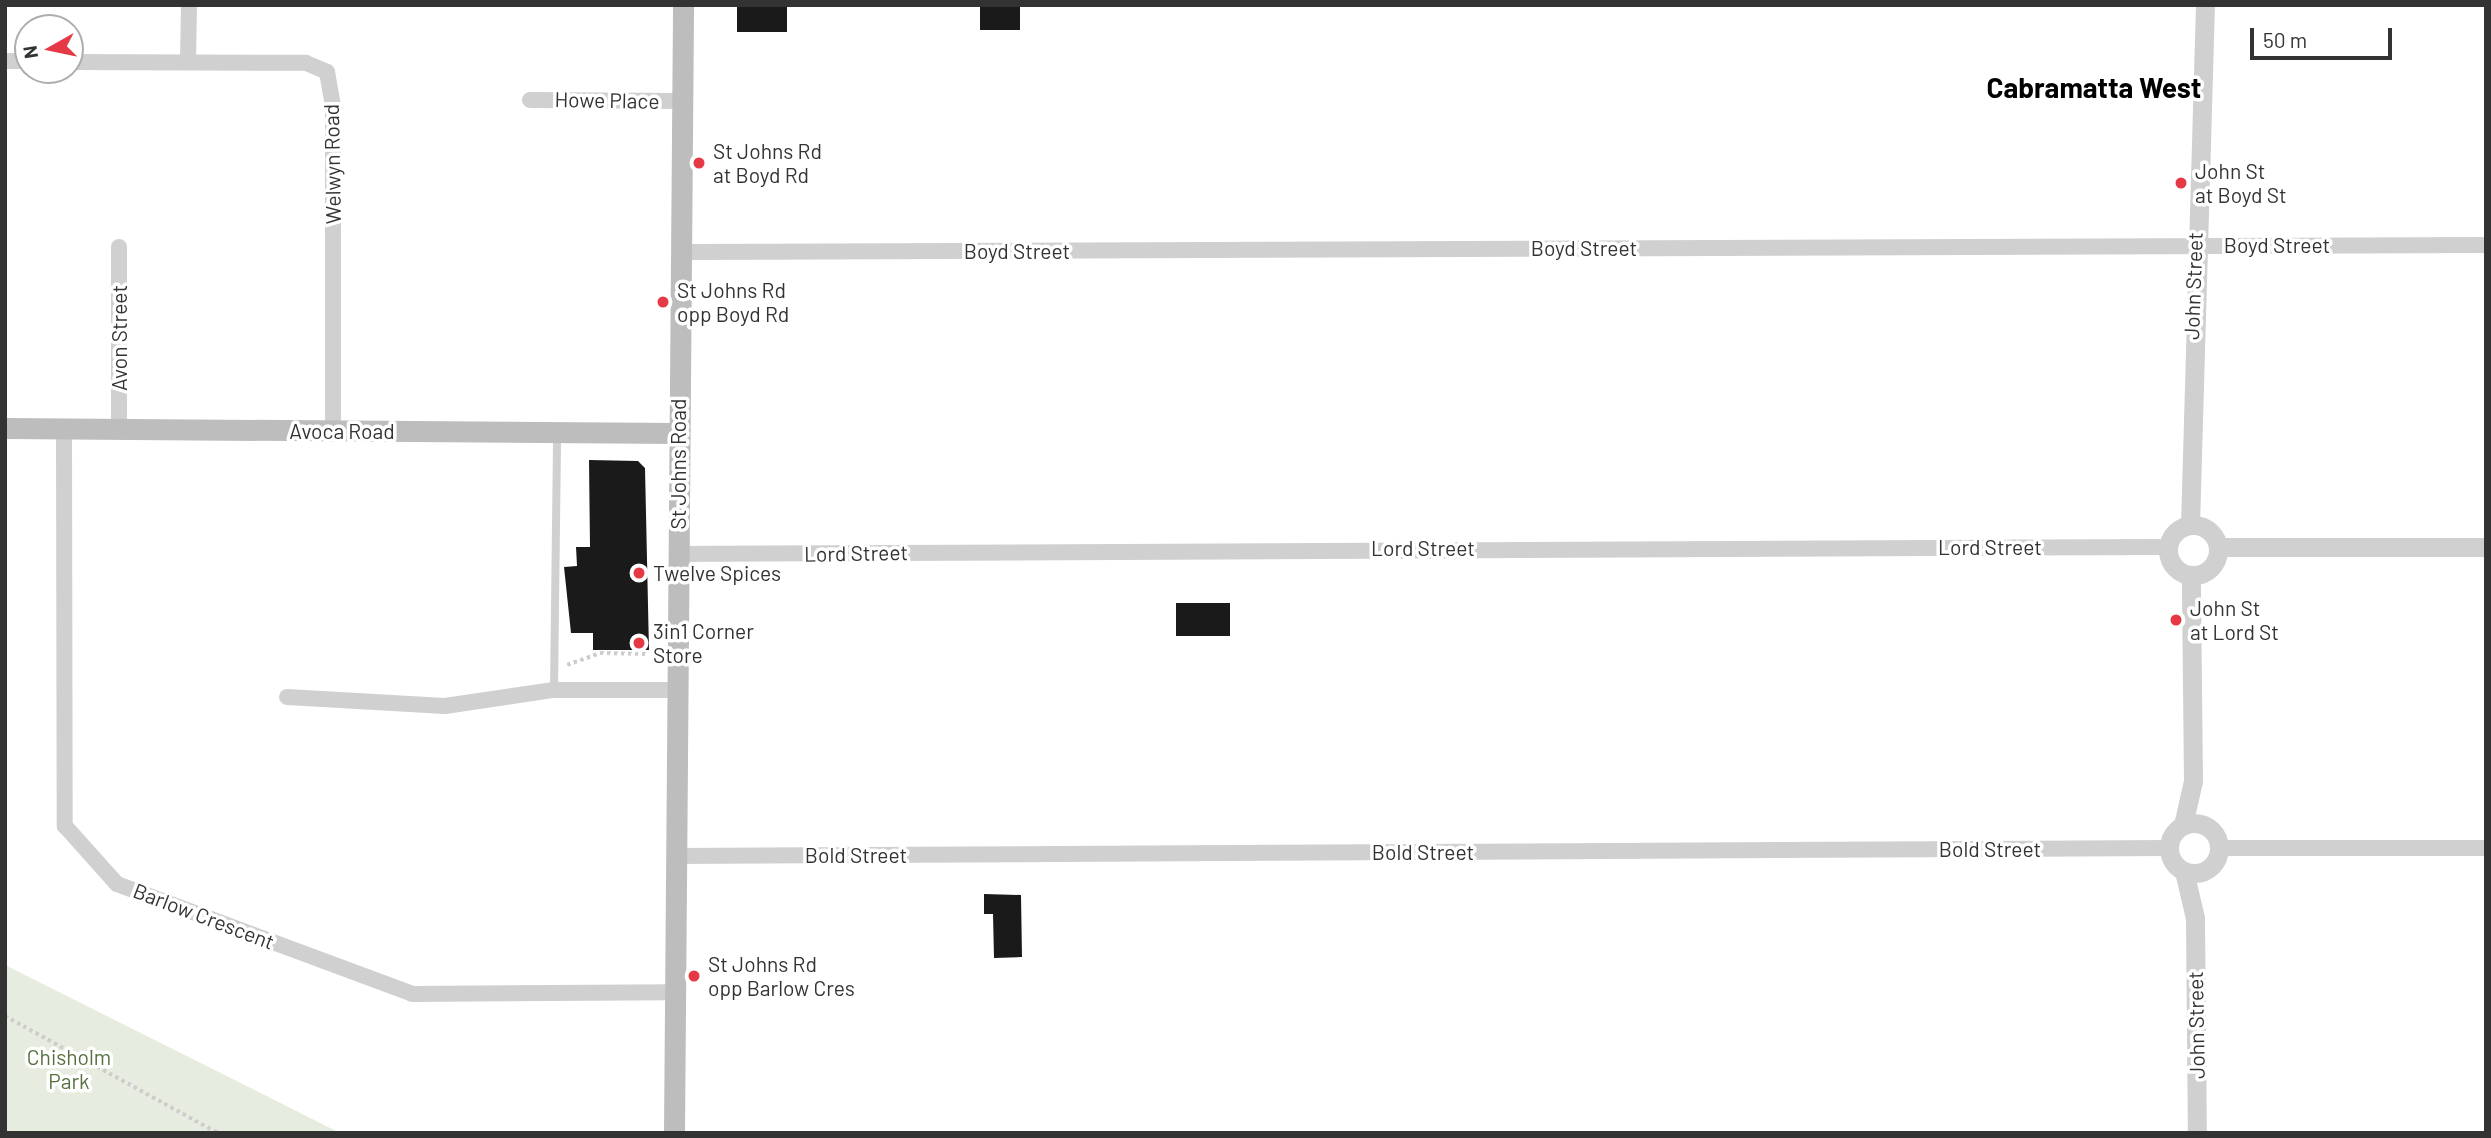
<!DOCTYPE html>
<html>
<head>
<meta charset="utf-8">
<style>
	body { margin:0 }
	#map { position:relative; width:2491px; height:1138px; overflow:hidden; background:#fff; font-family:Barlow,sans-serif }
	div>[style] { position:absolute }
	.green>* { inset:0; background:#e6ecdf }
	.building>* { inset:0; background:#1a1a1a; transform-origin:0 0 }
	.path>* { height:3.5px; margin-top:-1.75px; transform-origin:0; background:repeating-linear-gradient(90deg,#cdcdcd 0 3.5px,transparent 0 7px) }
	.service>* { height:8px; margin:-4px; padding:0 4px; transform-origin:4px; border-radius:4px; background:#d0d0d0 }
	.minor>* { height:16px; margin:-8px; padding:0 8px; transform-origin:8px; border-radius:8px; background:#d0d0d0 }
	.tertiary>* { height:19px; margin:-9.5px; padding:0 9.5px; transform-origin:9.5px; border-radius:9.5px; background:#d0d0d0 }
	.tertiary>.ring { margin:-9.5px; padding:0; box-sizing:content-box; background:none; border:19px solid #d0d0d0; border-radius:50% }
	.secondary>* { height:21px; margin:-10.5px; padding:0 10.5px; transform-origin:10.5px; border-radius:10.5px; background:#bdbdbd }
	.dots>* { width:19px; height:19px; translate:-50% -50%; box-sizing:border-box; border:4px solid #fff; border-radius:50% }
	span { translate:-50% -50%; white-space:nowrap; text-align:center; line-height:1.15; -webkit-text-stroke:7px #fff; paint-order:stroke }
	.street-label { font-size:21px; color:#333 }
	.poi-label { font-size:21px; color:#333 }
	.left { translate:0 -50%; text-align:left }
	.park-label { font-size:21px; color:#56703f }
	.district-label { font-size:28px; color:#000; font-weight:700 }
	.frame { position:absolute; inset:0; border:7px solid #333; pointer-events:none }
	.north { position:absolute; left:14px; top:14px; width:70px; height:70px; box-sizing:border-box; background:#fff; border:2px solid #adadad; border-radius:50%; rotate:261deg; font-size:19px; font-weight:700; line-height:28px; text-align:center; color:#333 }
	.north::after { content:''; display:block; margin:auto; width:24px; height:32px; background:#e63946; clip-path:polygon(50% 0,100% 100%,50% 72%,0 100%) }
	.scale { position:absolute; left:2250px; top:28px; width:142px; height:32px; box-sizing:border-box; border:4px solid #333; border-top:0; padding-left:9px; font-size:21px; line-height:24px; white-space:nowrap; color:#333; -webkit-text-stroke:5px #fff; paint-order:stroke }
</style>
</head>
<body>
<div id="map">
	<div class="green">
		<div style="clip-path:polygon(5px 965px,340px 1133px,5px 1133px)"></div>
	</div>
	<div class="building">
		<div style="left:737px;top:5px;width:50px;height:27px"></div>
		<div style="left:980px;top:5px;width:40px;height:25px"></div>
		<div style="clip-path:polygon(589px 460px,638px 461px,645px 468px,649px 650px,593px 650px,593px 633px,571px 633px,564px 567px,577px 566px,576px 547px,590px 547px)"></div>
		<div style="left:1176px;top:603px;width:54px;height:33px"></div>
		<div style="clip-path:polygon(984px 894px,1021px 895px,1022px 957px,994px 958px,993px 914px,984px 914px)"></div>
	</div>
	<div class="path">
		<div style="left:567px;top:665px;width:35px;rotate:-20deg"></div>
		<div style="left:600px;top:653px;width:46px;rotate:1.2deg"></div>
		<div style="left:5px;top:1016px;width:243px;rotate:28.8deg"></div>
	</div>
	<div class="service">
		<div style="left:554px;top:690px;width:255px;rotate:-89.3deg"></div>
	</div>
	<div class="minor">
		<div style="left:5px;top:61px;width:23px"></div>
		<div style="left:70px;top:62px;width:236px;rotate:0.2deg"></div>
		<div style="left:306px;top:63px;width:23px;rotate:23deg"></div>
		<div style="left:327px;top:72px;width:34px;rotate:80deg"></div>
		<div style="left:333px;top:105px;width:326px;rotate:90deg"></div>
		<div style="left:188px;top:62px;width:57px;rotate:-89deg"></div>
		<div style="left:530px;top:100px;width:153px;rotate:0.4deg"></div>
		<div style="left:682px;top:252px;width:1804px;rotate:-0.22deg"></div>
		<div style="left:64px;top:429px;width:397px;rotate:89.9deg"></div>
		<div style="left:65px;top:826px;width:78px;rotate:48.1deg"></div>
		<div style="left:117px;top:884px;width:315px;rotate:20.4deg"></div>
		<div style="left:412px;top:994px;width:262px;rotate:-0.4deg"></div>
		<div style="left:119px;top:429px;width:182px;rotate:-90deg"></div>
		<div style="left:678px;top:554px;width:1490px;rotate:-0.27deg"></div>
		<div style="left:287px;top:697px;width:158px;rotate:3.3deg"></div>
		<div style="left:445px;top:706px;width:110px;rotate:-8.4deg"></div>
		<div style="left:554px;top:690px;width:124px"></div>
		<div style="left:2219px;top:848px;width:267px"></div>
		<div style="left:677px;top:856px;width:1492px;rotate:-0.31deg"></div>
	</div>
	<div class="tertiary">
		<div class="ring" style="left:2168px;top:525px;width:31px;height:31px"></div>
		<div style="left:2190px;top:525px;width:520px;rotate:-88.35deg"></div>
		<div style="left:2218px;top:547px;width:268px"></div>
		<div class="ring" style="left:2169px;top:823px;width:31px;height:31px"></div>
		<div style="left:2183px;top:825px;width:45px;rotate:-77.2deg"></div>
		<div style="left:2193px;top:781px;width:205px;rotate:-90.6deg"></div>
		<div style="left:2184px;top:871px;width:48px;rotate:76.8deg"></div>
		<div style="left:2195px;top:918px;width:215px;rotate:89.5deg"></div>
	</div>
	<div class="secondary">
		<div style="left:5px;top:428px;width:673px;rotate:0.43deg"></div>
		<div style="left:674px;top:1133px;width:1128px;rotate:-89.54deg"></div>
	</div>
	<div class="dots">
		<div style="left:699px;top:163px;background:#e63946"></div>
		<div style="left:2181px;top:183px;background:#e63946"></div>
		<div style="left:663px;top:302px;background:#e63946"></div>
		<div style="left:639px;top:573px;background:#e63946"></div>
		<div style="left:2176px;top:620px;background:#e63946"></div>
		<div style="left:639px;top:643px;background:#e63946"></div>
		<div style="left:694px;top:976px;background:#e63946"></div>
	</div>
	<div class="street-label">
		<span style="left:607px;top:100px;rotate:1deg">Howe Place</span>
		<span style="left:332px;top:164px;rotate:-91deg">Welwyn Road</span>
		<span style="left:2277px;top:245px">Boyd Street</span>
		<span style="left:1584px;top:248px">Boyd Street</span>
		<span style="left:1017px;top:251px">Boyd Street</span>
		<span style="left:2193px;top:286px;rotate:-88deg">John Street</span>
		<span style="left:119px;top:338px;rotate:-90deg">Avon Street</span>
		<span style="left:342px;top:431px">Avoca Road</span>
		<span style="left:678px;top:464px;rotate:-90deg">St Johns Road</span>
		<span style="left:1990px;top:547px">Lord Street</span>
		<span style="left:1423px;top:548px">Lord Street</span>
		<span style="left:856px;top:553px;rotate:-1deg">Lord Street</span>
		<span style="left:1990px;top:849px">Bold Street</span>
		<span style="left:1423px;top:852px">Bold Street</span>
		<span style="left:856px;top:855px">Bold Street</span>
		<span style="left:204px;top:916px;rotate:21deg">Barlow Crescent</span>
		<span style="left:2196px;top:1025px;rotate:-91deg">John Street</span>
	</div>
	<div class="poi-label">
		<span class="left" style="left:713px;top:163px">St Johns Rd<br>at Boyd Rd</span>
		<span class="left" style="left:2195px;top:183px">John St<br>at Boyd St</span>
		<span class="left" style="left:677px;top:302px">St Johns Rd<br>opp Boyd Rd</span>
		<span class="left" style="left:653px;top:573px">Twelve Spices</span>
		<span class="left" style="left:2190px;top:620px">John St<br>at Lord St</span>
		<span class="left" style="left:653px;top:643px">3in1 Corner<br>Store</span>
		<span class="left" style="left:708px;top:976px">St Johns Rd<br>opp Barlow Cres</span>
	</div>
	<div class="park-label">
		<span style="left:69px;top:1069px">Chisholm<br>Park</span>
	</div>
	<div class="district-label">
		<span style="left:2094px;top:87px">Cabramatta West</span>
	</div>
	<div class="frame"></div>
	<div class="north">N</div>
	<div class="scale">50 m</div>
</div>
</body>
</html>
